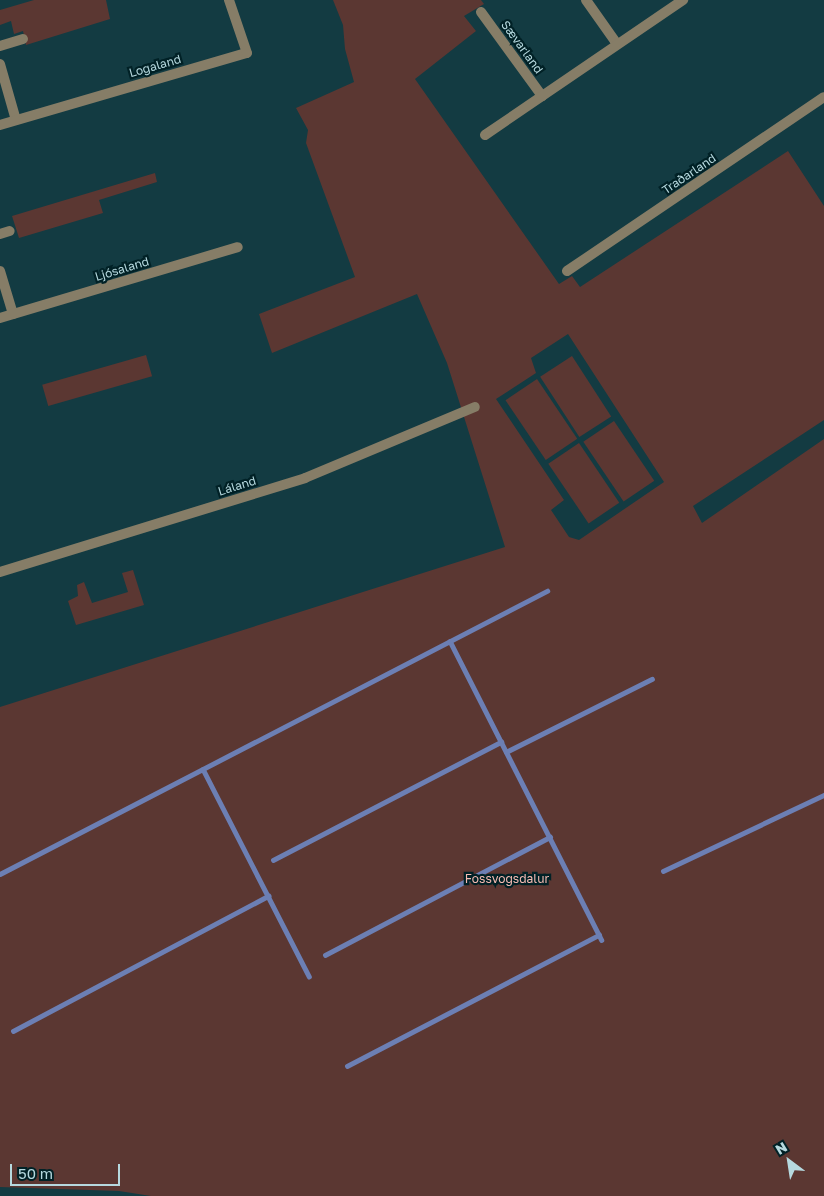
<!DOCTYPE html>
<html>
<head>
<meta charset="utf-8">
<style>
	body { margin:0 }
	#map { position:relative; width:824px; height:1196px; overflow:hidden; background:#133b42; font-family:"Golos Text",sans-serif }
	div>[style] { position:absolute }
	.green>* { inset:0; background:#5b3732; transform-origin:0 0 }
	.stream>* { height:4.5px; margin:-2.25px; padding:0 2.25px; transform-origin:2.25px; border-radius:2.25px; background:#6c7fb4 }
	.street>* { height:10px; margin:-5px; padding:0 5px; transform-origin:5px; border-radius:5px; background:#867d67 }
	span { translate:-50% -50%; white-space:nowrap; text-align:center; line-height:1.15; -webkit-text-stroke:4.5px #012126; paint-order:stroke }
	.street-label { font-size:12px; color:#b6d9df }
	.park-label { font-size:12px; color:#f7bcb3 }
	.north { position:absolute; left:764px; top:1136px; width:50px; height:50px; -webkit-text-stroke:4px #012126; paint-order:stroke; rotate:329deg; font-size:14px; font-weight:700; line-height:20px; text-align:center; color:#b6d9df }
	.north::after { content:''; display:block; margin:auto; width:18px; height:22px; background:#b6d9df; clip-path:polygon(50% 0,100% 100%,50% 72%,0 100%) }
	.scale { position:absolute; left:10px; top:1164px; width:110px; height:22px; box-sizing:border-box; border:2px solid #b6d9df; border-top:0; padding-left:6px; font-size:15px; line-height:18px; white-space:nowrap; color:#b6d9df; -webkit-text-stroke:4px #012126; paint-order:stroke }
</style>
</head>
<body>
<div id="map">
	<div class="green">
		<div style="clip-path:polygon(34px 0,106px 0,110px 19px,26px 45px,23px 31px,14px 34px,11px 21px,0 25px,0 10px)"></div>
		<div style="clip-path:polygon(evenodd,333px 0,481px 0,484px 4px,464px 16px,476px 31px,415px 79px,559px 284px,572px 276px,580px 287px,788px 151px,824px 206px,824px 420px,693px 506px,702px 523px,824px 439px,824px 1196px,151px 1196px,119px 1191px,0 1187px,0 707px,505px 547px,447px 363px,417px 294px,272px 353px,259px 314px,355px 277px,306px 143px,308px 130px,296px 108px,354px 82px,345px 49px,343px 25px,333px 0,568px 334px,664px 482px,579px 540px,569px 537px,551px 510px,564px 500px,496px 399px,536px 373px,531px 358px,568px 334px)"></div>
		<div style="clip-path:polygon(155px 173px,157px 182px,99px 200px,103px 213px,19px 238px,12px 216px)"></div>
		<div style="left:146px;top:355px;width:22px;height:108px;rotate:74deg"></div>
		<div style="left:572px;top:356px;width:72px;height:38px;rotate:57deg"></div>
		<div style="left:537px;top:379px;width:72px;height:38px;rotate:56deg"></div>
		<div style="left:614px;top:421px;width:72px;height:37px;rotate:56deg"></div>
		<div style="left:579px;top:443px;width:72px;height:37px;rotate:56deg"></div>
		<div style="clip-path:polygon(133px 570px,144px 605px,76px 625px,68px 601px,78px 596px,77px 585px,84px 582px,92px 603px,128px 592px,122px 573px)"></div>
	</div>
	<div class="stream">
		<div style="left:450px;top:641px;width:335px;rotate:63.1deg"></div>
		<div style="left:506px;top:752px;width:163px;rotate:-26.6deg"></div>
		<div style="left:203px;top:769px;width:233px;rotate:62.9deg"></div>
		<div style="left:273px;top:860px;width:257px;rotate:-27.4deg"></div>
		<div style="left:663px;top:871px;width:178px;rotate:-25.3deg"></div>
		<div style="left:0;top:874px;width:616px;rotate:-27.36deg"></div>
		<div style="left:325px;top:955px;width:254px;rotate:-27.7deg"></div>
		<div style="left:13px;top:1031px;width:289px;rotate:-27.9deg"></div>
		<div style="left:347px;top:1066px;width:284px;rotate:-27.5deg"></div>
	</div>
	<div class="street">
		<div style="left:586px;top:0;width:54px;rotate:54.8deg"></div>
		<div style="left:481px;top:12px;width:104px;rotate:54deg"></div>
		<div style="left:0;top:46px;width:24px;rotate:-17deg"></div>
		<div style="left:0;top:64px;width:58px;rotate:74.1deg"></div>
		<div style="left:0;top:125px;width:257px;rotate:-16.3deg"></div>
		<div style="left:247px;top:53px;width:56px;rotate:-108.8deg"></div>
		<div style="left:485px;top:135px;width:240px;rotate:-34.3deg"></div>
		<div style="left:0;top:234px;width:10px;rotate:-17deg"></div>
		<div style="left:0;top:271px;width:45px;rotate:73.2deg"></div>
		<div style="left:567px;top:271px;width:310px;rotate:-34.1deg"></div>
		<div style="left:0;top:318px;width:248px;rotate:-16.6deg"></div>
		<div style="left:0;top:572px;width:319px;rotate:-17.1deg"></div>
		<div style="left:305px;top:478px;width:184px;rotate:-22.7deg"></div>
	</div>
	<div class="street-label">
		<span style="left:522px;top:47px;rotate:54deg">Sævarland</span>
		<span style="left:155px;top:66px;rotate:-16deg">Logaland</span>
		<span style="left:689px;top:174px;rotate:-34deg">Traðarland</span>
		<span style="left:122px;top:269px;rotate:-17deg">Ljósaland</span>
		<span style="left:237px;top:486px;rotate:-17deg">Láland</span>
	</div>
	<div class="park-label">
		<span style="left:507px;top:879px">Fossvogsdalur</span>
	</div>
	<div class="north">N</div>
	<div class="scale">50 m</div>
</div>
</body>
</html>
